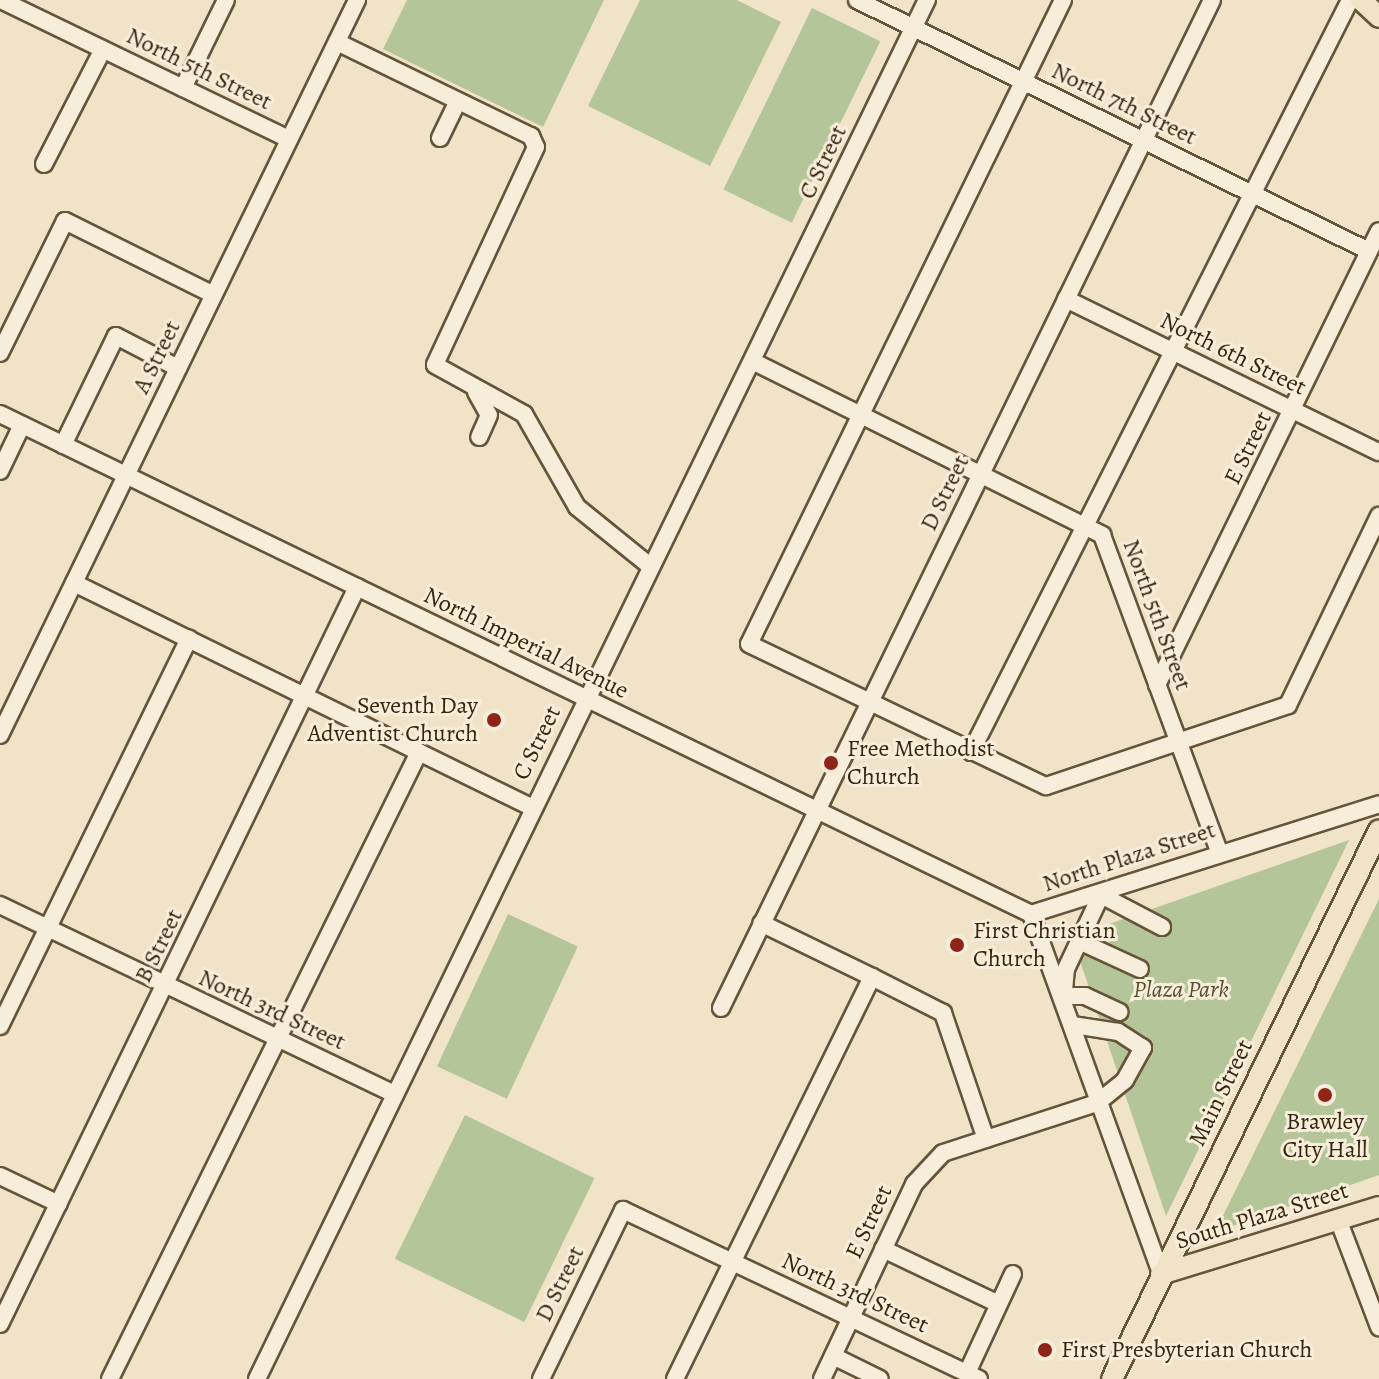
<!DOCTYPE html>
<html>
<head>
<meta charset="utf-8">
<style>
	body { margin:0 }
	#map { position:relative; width:1379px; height:1379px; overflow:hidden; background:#f1e3c7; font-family:Alegreya,serif }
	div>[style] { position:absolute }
	.green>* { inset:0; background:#b4c59a; transform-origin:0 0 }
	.roads { filter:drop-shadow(2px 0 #66543a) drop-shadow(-2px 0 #66543a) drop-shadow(0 2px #66543a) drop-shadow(0 -2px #66543a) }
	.minor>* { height:16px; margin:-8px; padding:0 8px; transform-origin:8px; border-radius:8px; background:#f6eddb }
	.major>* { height:20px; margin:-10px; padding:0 10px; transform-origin:10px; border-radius:10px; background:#f1e3c7 }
	.dots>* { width:22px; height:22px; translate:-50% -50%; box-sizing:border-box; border:4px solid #f6eddb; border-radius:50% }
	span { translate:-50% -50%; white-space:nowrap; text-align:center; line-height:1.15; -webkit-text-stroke:6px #f6eddb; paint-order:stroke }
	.street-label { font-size:24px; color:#38250b }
	.poi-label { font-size:24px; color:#38250b }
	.right { translate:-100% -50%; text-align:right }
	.left { translate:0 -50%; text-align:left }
	.park-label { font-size:24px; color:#574d2f; font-style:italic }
</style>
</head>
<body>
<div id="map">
	<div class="green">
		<div style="clip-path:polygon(407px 0,604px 0,543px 127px,383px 49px)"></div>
		<div style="clip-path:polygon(640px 0,737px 0,781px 22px,710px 166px,588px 106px)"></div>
		<div style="left:812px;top:8px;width:76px;height:202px;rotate:26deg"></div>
		<div style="clip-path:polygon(1349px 840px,1166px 1216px,1072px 937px)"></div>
		<div style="clip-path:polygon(1379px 899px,1379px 1175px,1215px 1232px)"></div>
		<div style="left:508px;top:914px;width:77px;height:168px;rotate:25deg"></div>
		<div style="left:465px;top:1115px;width:144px;height:160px;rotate:26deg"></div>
	</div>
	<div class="roads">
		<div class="minor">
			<div style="left:1px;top:0;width:320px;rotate:25.8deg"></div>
			<div style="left:857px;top:0;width:570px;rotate:26.12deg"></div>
			<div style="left:1063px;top:0;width:716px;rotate:115.99deg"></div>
			<div style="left:749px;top:644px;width:329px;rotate:25.6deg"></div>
			<div style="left:1046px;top:786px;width:255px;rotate:-18.5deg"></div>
			<div style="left:1288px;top:705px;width:210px;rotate:-64.3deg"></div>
			<div style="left:337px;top:42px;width:216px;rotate:25.9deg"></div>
			<div style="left:531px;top:136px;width:12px;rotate:66deg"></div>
			<div style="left:536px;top:147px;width:240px;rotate:114.9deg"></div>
			<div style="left:435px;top:365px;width:102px;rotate:28.8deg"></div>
			<div style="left:524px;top:414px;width:107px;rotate:60.3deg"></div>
			<div style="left:577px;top:507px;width:95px;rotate:39deg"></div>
			<div style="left:183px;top:88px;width:98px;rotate:-64deg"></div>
			<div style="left:440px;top:138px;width:41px;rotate:-64.1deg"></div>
			<div style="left:44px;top:164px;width:129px;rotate:-62.8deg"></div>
			<div style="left:1066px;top:299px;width:348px;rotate:26.1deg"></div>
			<div style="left:0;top:353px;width:147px;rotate:-63.8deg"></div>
			<div style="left:65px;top:221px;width:166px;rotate:26.4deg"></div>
			<div style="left:754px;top:362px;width:389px;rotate:26.4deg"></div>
			<div style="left:1102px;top:535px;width:338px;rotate:69.7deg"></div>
			<div style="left:476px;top:392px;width:26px;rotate:61deg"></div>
			<div style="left:489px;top:415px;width:24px;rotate:114deg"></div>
			<div style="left:0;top:414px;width:1146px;rotate:25.87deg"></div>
			<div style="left:63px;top:445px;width:121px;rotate:-64.1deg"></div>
			<div style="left:116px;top:336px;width:70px;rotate:27.3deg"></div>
			<div style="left:0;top:471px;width:51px;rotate:-64.4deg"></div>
			<div style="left:74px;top:583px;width:511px;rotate:26.11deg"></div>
			<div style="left:1157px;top:685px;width:505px;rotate:-63.94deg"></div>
			<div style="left:0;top:735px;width:817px;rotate:-64.09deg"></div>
			<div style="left:971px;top:752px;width:842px;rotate:-63.25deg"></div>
			<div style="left:1101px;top:895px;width:69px;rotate:27.7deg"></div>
			<div style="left:0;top:905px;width:438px;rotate:25.6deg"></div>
			<div style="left:1031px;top:914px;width:383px;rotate:70.1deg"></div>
			<div style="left:1031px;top:914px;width:365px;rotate:-17.5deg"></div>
			<div style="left:1079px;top:941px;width:67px;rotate:24.7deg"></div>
			<div style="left:872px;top:977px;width:80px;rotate:26.9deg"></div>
			<div style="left:943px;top:1013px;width:133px;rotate:71.2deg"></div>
			<div style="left:1064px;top:991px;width:22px;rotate:-85deg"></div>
			<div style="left:1066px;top:969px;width:82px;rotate:-64.7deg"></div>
			<div style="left:1064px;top:996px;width:21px"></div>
			<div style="left:1085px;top:996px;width:38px;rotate:25deg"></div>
			<div style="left:721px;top:1008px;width:1121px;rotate:-64.03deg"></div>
			<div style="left:0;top:1026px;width:431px;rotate:-64deg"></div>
			<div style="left:0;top:1176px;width:65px;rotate:25.4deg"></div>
			<div style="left:1338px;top:1219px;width:116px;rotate:69.2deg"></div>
			<div style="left:883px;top:1249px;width:128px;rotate:25.4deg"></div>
			<div style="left:0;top:1324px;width:819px;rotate:-64.15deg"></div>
			<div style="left:833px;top:1356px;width:52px;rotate:26.1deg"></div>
			<div style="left:967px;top:1373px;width:109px;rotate:-65.1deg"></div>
			<div style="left:110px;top:1379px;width:699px;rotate:-63.76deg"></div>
			<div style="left:257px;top:1379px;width:1533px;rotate:-64.09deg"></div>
			<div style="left:541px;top:1379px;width:188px;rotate:-64.1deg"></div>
			<div style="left:623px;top:1210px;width:394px;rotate:25.4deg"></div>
			<div style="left:675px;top:1379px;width:448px;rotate:-63.9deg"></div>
			<div style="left:872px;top:977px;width:123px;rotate:-154.1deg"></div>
			<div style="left:822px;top:1379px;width:216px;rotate:-64.7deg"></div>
			<div style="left:914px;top:1184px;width:42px;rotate:-46.9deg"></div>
			<div style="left:943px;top:1153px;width:162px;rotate:-18deg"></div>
			<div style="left:1097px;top:1103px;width:36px;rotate:-39deg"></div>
			<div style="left:1125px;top:1080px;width:37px;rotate:-61deg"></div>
			<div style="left:1143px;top:1048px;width:30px;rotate:-147deg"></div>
			<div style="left:1118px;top:1032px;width:46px;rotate:-171.2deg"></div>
		</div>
		<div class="major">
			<div style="left:1361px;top:0;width:25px;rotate:43deg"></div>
			<div style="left:1161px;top:1274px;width:228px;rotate:-17.1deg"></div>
			<div style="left:1112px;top:1379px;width:610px;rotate:-64.06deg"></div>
		</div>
	</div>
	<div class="dots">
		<div style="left:494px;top:720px;background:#8f2418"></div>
		<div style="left:831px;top:763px;background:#8f2418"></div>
		<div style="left:957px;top:945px;background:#8f2418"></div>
		<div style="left:1325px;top:1095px;background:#8f2418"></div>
		<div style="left:1045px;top:1350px;background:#8f2418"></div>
	</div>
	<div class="street-label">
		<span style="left:199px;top:69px;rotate:26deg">North 5th Street</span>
		<span style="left:1124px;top:104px;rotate:26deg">North 7th Street</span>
		<span style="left:823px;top:162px;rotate:-64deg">C Street</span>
		<span style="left:1233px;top:354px;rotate:26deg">North 6th Street</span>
		<span style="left:157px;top:357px;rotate:-64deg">A Street</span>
		<span style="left:1248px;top:448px;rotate:-64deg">E Street</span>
		<span style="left:945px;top:493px;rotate:-64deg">D Street</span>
		<span style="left:1157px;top:615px;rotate:70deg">North 5th Street</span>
		<span style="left:526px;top:643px;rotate:26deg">North Imperial Avenue</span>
		<span style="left:537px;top:743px;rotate:-64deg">C Street</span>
		<span style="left:1129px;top:857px;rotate:-18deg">North Plaza Street</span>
		<span style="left:159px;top:946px;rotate:-64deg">B Street</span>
		<span style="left:272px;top:1010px;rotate:25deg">North 3rd Street</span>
		<span style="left:1221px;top:1093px;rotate:-64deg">Main Street</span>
		<span style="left:1262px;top:1216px;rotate:-17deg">South Plaza Street</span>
		<span style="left:869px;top:1222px;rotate:-65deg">E Street</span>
		<span style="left:560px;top:1284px;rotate:-64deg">D Street</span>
		<span style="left:855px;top:1293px;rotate:25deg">North 3rd Street</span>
	</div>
	<div class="poi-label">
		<span class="right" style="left:478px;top:720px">Seventh Day<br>Adventist Church</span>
		<span class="left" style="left:847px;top:763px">Free Methodist<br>Church</span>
		<span class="left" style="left:973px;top:945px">First Christian<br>Church</span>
		<span style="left:1325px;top:1136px">Brawley<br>City Hall</span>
		<span class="left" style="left:1061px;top:1350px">First Presbyterian Church</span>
	</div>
	<div class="park-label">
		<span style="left:1181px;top:990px">Plaza Park</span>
	</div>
</div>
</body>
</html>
